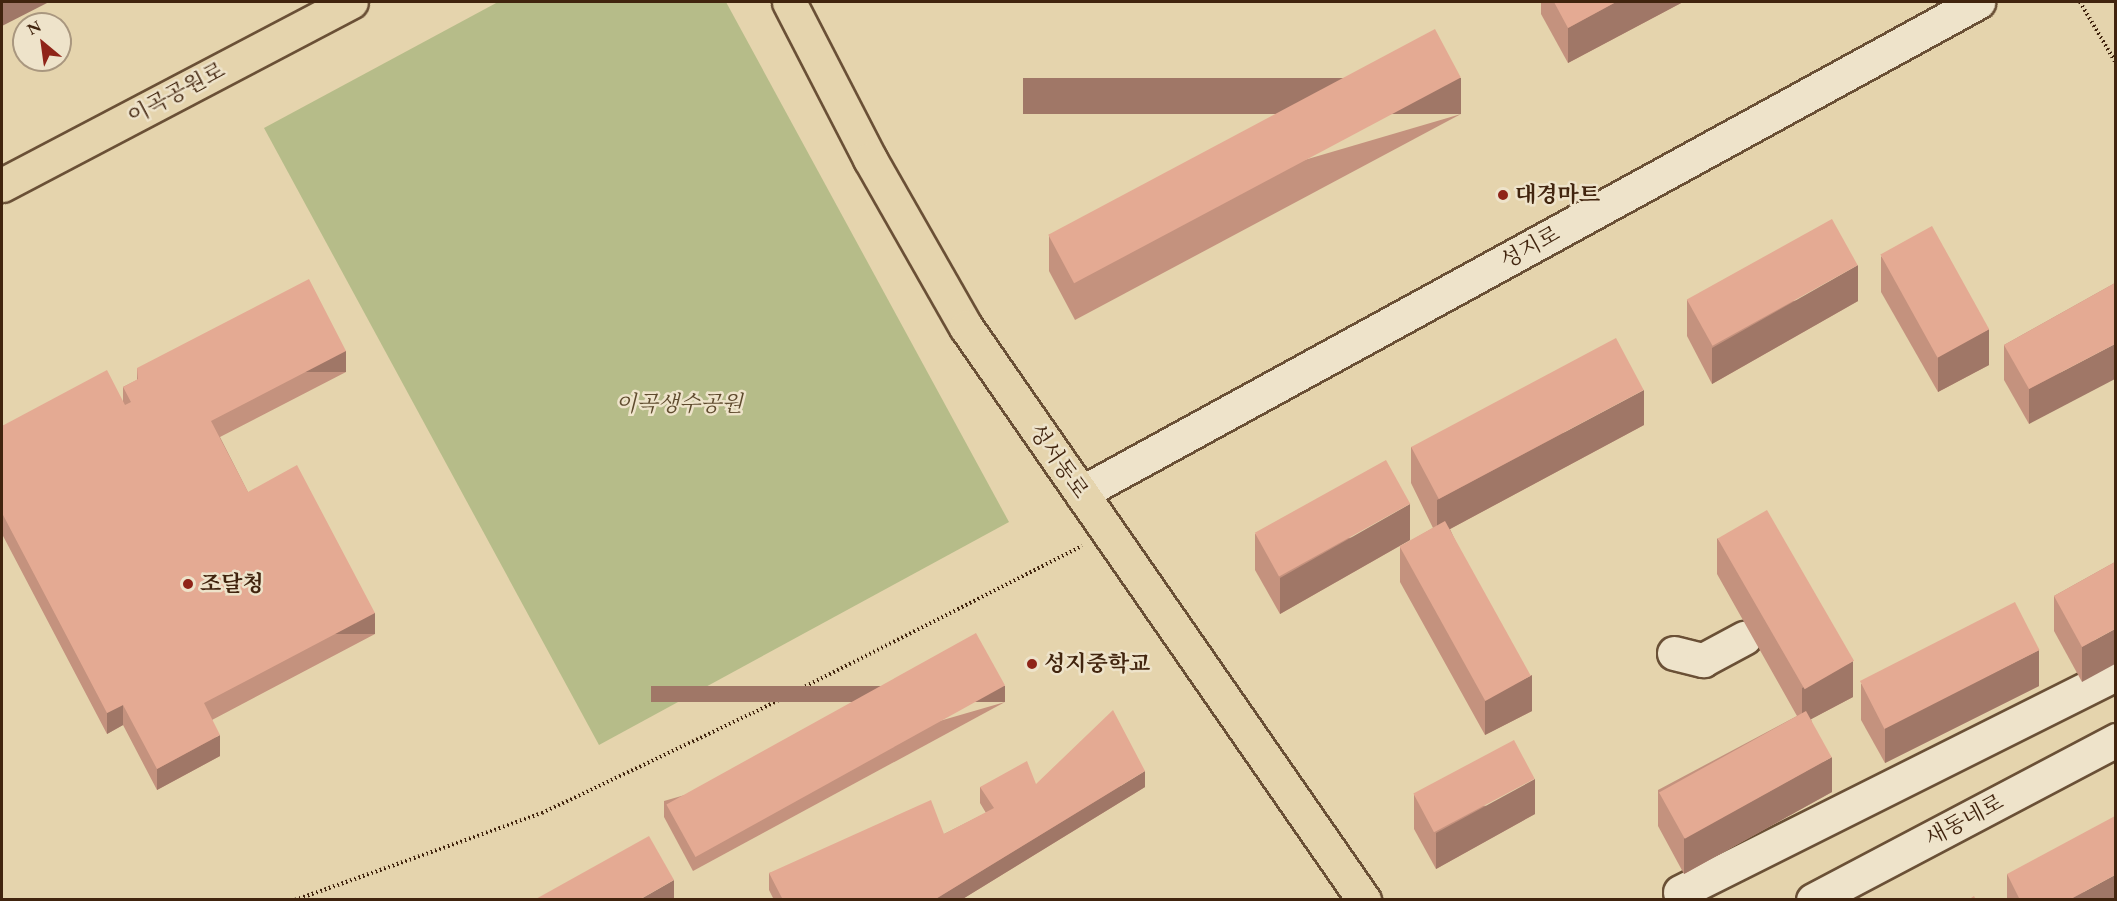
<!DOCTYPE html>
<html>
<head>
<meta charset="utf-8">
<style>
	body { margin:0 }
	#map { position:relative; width:2117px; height:901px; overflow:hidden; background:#e5d4ad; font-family:"EB Garamond","Noto Serif KR",serif }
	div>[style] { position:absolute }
	.green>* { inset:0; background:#b6bc89 }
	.path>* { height:4px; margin-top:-2px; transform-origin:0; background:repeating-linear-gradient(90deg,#41240e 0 1.5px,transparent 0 4.5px) }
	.roads { filter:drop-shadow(2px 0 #6a5036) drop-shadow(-2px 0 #6a5036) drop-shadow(0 2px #6a5036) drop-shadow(0 -2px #6a5036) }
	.minor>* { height:33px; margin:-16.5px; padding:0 16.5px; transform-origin:16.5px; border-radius:16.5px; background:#eee3ca }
	.major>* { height:33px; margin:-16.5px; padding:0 16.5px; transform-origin:16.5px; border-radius:16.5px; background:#e5d4ad }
	.wall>* { inset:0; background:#c4927e }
	.shaded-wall>* { inset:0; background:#a07767; transform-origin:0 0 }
	.building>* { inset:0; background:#e4aa93; transform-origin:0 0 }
	.dots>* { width:16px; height:16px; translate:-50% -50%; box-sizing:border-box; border:3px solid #eee3ca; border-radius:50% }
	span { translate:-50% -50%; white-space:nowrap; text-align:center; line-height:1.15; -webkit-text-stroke:5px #eee3ca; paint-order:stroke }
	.street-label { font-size:22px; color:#41240e }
	.poi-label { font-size:22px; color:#41240e; font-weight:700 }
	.left { translate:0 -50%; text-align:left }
	.park-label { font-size:22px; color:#5e4a2d; font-style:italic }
	.frame { position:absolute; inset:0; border:3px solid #41240e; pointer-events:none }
	.north { position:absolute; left:12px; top:12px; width:60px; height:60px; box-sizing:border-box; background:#eee3ca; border:2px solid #a9977f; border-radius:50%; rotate:331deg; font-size:16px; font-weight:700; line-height:24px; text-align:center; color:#41240e }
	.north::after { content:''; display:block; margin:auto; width:21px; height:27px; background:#8f2418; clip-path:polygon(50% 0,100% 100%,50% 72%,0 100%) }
</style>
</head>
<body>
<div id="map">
	<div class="green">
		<div style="clip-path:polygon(498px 2px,726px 2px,1009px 522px,599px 745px,264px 128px)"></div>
	</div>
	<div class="path">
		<div style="left:2080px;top:2px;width:71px;rotate:59.5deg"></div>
		<div style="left:295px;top:900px;width:262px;rotate:-19.4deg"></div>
		<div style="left:542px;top:813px;width:233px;rotate:-25.4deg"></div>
		<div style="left:753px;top:713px;width:369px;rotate:-26.9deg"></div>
	</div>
	<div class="roads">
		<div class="minor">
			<div style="left:1081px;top:493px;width:1023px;rotate:-28.7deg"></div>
			<div style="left:1674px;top:653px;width:30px;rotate:14deg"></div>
			<div style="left:1703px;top:660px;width:47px;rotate:-28.2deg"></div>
			<div style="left:1680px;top:892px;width:487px;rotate:-26.6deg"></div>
			<div style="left:1813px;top:900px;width:343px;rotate:-27.8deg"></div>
		</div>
		<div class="major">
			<div style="left:789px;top:2px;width:177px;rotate:62.7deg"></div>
			<div style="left:870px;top:159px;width:193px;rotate:60.3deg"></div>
			<div style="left:966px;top:327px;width:698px;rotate:55.22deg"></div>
			<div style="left:2px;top:185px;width:394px;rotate:-27.7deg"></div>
		</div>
	</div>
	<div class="wall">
		<div style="clip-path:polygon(1541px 2px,1683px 2px,1568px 63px,1541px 14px)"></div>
		<div style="clip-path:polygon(1461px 114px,1075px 320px,1049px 271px,1049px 235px)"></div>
		<div style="clip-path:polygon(1881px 256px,1989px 365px,1938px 392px,1881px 292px)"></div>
		<div style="clip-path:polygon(2115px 283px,2029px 424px,2004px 380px,2004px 345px)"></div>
		<div style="clip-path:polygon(1687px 300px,1858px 301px,1712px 384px,1687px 336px)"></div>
		<div style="clip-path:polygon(137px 368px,346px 372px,220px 437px,248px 492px,375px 634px,212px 720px,220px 756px,157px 790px,123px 725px,107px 734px,2px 534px,2px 426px,123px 401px,123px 387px,137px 380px)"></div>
		<div style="clip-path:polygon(1644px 425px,1450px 529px,1532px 711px,1485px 735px,1400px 582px,1400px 547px,1433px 528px,1411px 483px,1411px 447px)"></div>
		<div style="clip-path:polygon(1255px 534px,1410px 540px,1280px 614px,1255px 570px)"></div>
		<div style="clip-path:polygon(1717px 538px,1853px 697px,1811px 719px,1832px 792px,1684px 874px,1658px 826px,1658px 790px,1797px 716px,1717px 574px)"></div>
		<div style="clip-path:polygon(2115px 562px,2082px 682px,2054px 631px,2054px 596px)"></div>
		<div style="clip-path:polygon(1861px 684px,2039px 686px,1885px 763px,1861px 720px)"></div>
		<div style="clip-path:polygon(1005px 702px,693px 871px,664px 817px,664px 801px)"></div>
		<div style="clip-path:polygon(1036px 784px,1145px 787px,961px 900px,774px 900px,769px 890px,769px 873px,944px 834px,986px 813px,980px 803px,980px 787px)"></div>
		<div style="clip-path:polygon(1414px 794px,1535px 814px,1436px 869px,1414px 829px)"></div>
		<div style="clip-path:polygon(2007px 874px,2115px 900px,2007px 900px)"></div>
	</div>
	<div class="shaded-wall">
		<div style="clip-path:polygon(2px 2px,49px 2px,2px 26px)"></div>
		<div style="clip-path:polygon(1616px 2px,1683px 2px,1568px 63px,1568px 28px)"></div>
		<div style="left:1461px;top:78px;width:36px;height:438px;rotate:90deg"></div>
		<div style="clip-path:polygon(1858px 265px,1858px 301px,1712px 384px,1712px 348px)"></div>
		<div style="clip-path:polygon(1989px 329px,1989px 365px,1938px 392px,1938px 356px)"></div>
		<div style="clip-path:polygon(2115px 344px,2115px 379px,2029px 424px,2029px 389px)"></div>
		<div style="left:346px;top:351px;width:21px;height:152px;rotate:90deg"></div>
		<div style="clip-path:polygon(1644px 390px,1644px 425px,1437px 536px,1437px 500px)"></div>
		<div style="clip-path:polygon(1410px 504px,1410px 540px,1280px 614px,1280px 578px)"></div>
		<div style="left:375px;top:613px;width:21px;height:193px;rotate:90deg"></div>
		<div style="clip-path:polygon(2115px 629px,2115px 664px,2082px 682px,2082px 647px)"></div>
		<div style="clip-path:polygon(2039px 650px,2039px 686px,1885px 763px,1885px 727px)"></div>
		<div style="clip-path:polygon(1853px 661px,1853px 697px,1802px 724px,1802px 688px)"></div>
		<div style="clip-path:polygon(1532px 675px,1532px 711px,1485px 735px,1485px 699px)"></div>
		<div style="left:1005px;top:686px;width:16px;height:354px;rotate:90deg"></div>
		<div style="clip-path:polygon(123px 705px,123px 725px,107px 734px,107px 713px)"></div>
		<div style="clip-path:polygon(220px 735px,220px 756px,157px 790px,157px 769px)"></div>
		<div style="clip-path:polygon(1832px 757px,1832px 792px,1684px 874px,1684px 838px)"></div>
		<div style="clip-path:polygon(1145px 771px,1145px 787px,961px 900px,934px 900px)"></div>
		<div style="clip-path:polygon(1535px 779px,1535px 814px,1436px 869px,1436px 833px)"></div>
		<div style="clip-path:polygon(2115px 875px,2115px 900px,2069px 900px)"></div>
		<div style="clip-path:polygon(674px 880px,674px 900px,639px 900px)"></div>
	</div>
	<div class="building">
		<div style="clip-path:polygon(1554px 2px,1616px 2px,1568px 28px)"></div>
		<div style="left:1435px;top:29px;width:55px;height:438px;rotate:62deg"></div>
		<div style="left:1832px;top:219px;width:53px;height:166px;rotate:61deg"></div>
		<div style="left:1932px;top:226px;width:118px;height:59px;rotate:61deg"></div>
		<div style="clip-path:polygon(309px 279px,346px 351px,211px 421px,248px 492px,297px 465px,375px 613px,204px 703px,220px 735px,157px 769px,123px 705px,107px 713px,2px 513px,2px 426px,107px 370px,125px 405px,131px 402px,123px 387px,138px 379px,137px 368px)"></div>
		<div style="clip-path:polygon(2115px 283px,2115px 344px,2029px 389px,2004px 345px)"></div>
		<div style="left:1616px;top:338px;width:59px;height:232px;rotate:62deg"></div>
		<div style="left:1386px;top:460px;width:50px;height:150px;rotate:61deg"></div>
		<div style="left:1767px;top:510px;width:174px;height:57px;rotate:60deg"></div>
		<div style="left:1445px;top:521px;width:177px;height:52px;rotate:61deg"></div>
		<div style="clip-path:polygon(2115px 562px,2115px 629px,2082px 647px,2054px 596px)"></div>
		<div style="left:2015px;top:602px;width:54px;height:174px;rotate:63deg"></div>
		<div style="left:976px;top:633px;width:60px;height:354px;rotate:61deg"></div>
		<div style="clip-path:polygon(1113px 710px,1145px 771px,934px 900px,783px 900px,769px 873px,931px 800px,944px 834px,994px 808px,980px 787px,1027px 761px,1036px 784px)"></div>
		<div style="left:1806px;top:711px;width:53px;height:168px;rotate:61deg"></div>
		<div style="left:1514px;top:740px;width:44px;height:114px;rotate:62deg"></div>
		<div style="clip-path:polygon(2115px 816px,2115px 875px,2069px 900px,2020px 900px,2007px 874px)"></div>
		<div style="clip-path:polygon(649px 836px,674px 880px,639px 900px,534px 900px)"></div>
		<div style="clip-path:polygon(1974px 896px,1976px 900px,1968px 900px)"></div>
	</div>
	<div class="dots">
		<div style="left:1503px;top:195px;background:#8f2418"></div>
		<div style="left:188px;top:584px;background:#8f2418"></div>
		<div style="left:1032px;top:664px;background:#8f2418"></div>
	</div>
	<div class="street-label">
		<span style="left:176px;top:93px;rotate:-28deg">이곡공원로</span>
		<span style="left:1530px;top:247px;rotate:-29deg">성지로</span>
		<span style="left:1059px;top:461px;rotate:55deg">성서동로</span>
		<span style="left:1964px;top:820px;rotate:-28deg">새동네로</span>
	</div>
	<div class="poi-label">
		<span class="left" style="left:1515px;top:195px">대경마트</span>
		<span class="left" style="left:200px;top:584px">조달청</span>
		<span class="left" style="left:1044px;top:664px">성지중학교</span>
	</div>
	<div class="park-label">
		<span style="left:679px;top:404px">이곡생수공원</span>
	</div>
	<div class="frame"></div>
	<div class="north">N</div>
</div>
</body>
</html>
